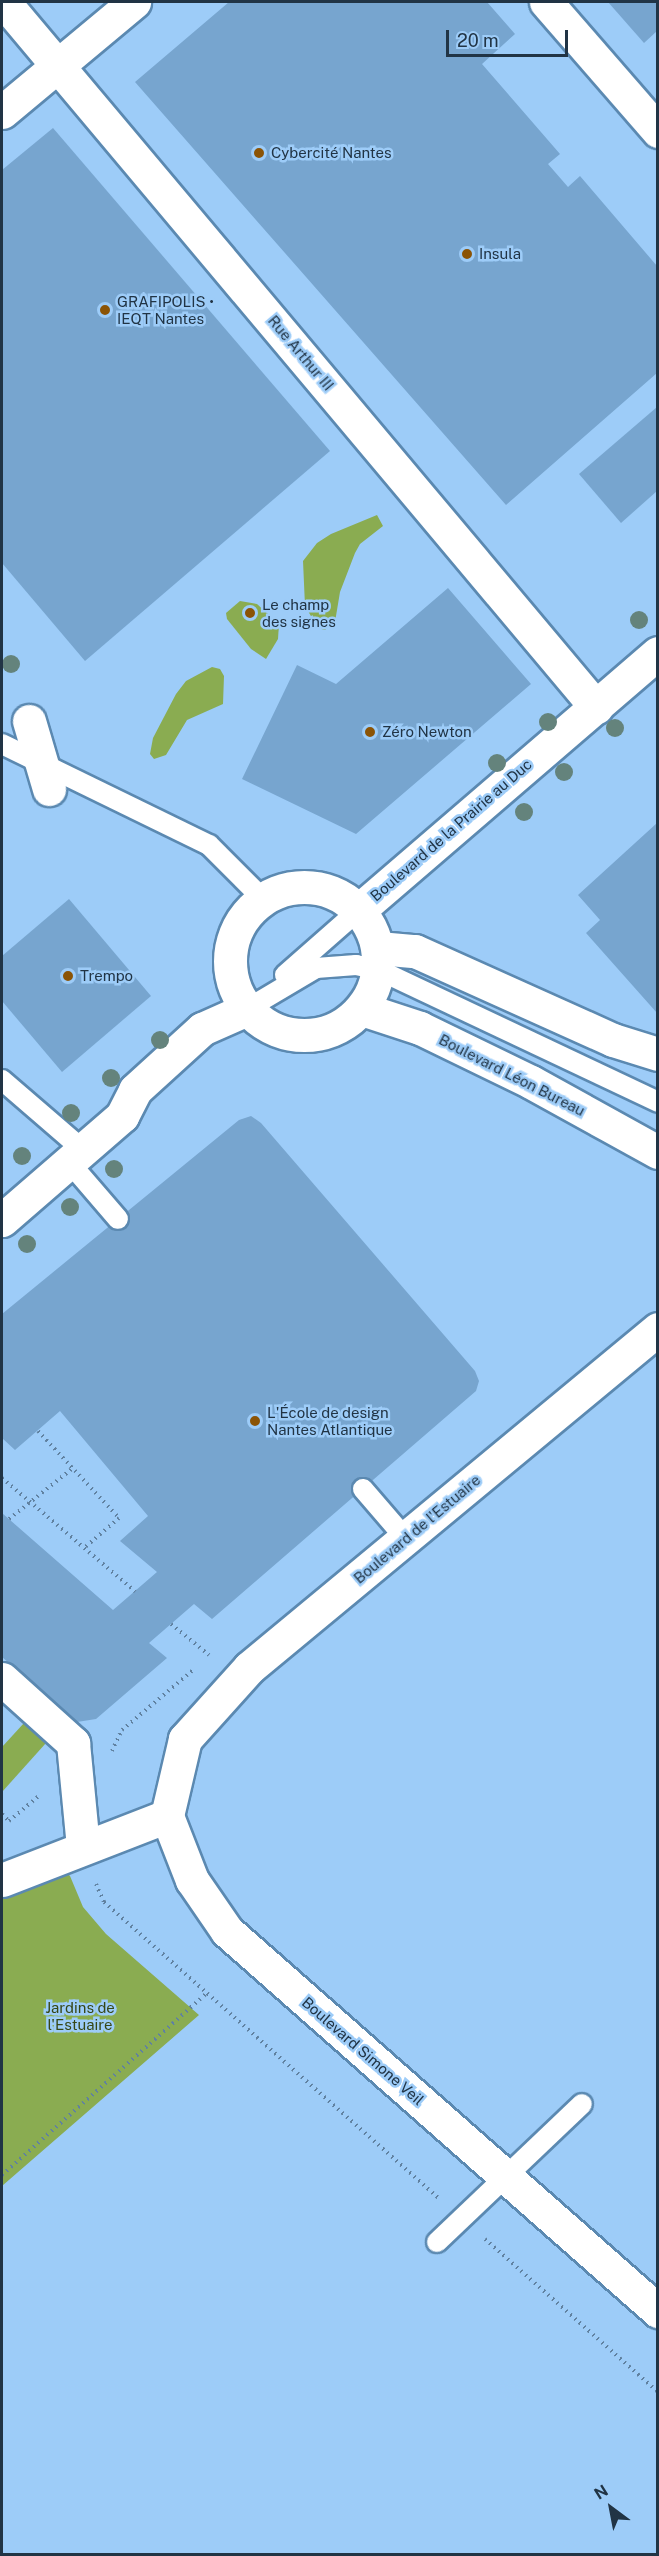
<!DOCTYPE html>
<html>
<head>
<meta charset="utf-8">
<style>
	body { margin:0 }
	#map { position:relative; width:659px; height:2556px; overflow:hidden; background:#9dccf8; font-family:"Public Sans",sans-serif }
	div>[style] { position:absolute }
	.green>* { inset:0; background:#8aac51 }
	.building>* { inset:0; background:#77a5cf }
	.path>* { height:4px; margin-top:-2px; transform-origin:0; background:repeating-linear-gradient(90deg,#6081a0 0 1.5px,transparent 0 6px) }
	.roads { filter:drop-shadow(2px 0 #5b89b1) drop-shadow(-2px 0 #5b89b1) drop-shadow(0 2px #5b89b1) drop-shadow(0 -2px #5b89b1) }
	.lane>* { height:20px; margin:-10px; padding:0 10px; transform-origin:10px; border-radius:10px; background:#fff }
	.street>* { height:33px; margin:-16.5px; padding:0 16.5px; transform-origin:16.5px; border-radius:16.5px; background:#fff }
	.secondary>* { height:33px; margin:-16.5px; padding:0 16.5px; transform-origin:16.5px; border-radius:16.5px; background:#fff }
	.primary>* { height:33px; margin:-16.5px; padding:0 16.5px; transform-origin:16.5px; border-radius:16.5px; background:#fff }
	.primary>.ring { margin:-16.5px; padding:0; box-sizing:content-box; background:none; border:33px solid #fff; border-radius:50% }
	.trees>* { width:18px; height:18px; margin:-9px; border-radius:50%; background:#64837c }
	.dots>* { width:16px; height:16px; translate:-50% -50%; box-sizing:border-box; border:3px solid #9dccf8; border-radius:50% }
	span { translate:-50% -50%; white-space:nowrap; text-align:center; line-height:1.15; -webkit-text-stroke:5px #9dccf8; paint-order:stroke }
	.poi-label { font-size:15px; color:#213445 }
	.left { translate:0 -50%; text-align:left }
	.street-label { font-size:15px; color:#213445 }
	.park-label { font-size:15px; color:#364716 }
	.frame { position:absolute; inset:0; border:3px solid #213445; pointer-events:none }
	.north { position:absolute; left:581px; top:2478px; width:60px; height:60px; -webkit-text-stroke:4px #9dccf8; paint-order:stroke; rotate:328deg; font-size:16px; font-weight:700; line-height:24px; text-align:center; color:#213445 }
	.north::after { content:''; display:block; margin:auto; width:21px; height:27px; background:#213445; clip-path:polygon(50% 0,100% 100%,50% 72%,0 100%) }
	.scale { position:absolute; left:446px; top:30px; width:122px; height:27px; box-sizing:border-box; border:3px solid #213445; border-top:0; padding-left:8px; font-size:18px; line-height:21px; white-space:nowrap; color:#213445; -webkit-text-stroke:4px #9dccf8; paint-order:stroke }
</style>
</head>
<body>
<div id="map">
	<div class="green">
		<div style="clip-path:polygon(377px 515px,383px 526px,360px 544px,355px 553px,340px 592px,335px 622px,325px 630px,318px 628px,305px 606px,303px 561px,317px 543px,331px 534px)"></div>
		<div style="clip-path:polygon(240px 601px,257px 604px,279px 624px,278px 639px,266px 659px,251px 649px,227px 619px,226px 613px)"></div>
		<div style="clip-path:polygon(212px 667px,220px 669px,224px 676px,223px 704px,187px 720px,166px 755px,154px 759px,150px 754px,153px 738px,176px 694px,186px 681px)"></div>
		<div style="clip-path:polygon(24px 1723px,46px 1743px,2px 1792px,2px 1747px)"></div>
		<div style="clip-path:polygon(62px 1868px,70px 1876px,83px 1907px,106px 1934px,199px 2015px,2px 2186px,2px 1897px)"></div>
	</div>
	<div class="building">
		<div style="clip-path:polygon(229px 2px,487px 2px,515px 34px,482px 64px,560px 154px,548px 164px,568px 187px,580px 176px,657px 266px,657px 373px,506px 505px,135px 82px)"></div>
		<div style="clip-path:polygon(608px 2px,657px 2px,657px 31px,644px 43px)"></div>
		<div style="clip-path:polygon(53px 128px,330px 451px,85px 661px,2px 563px,2px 170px)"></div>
		<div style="clip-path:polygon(657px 407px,657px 491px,621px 523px,579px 474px)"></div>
		<div style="clip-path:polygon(448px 588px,531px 684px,356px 834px,242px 779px,297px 665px,336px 684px)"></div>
		<div style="clip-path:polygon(657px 823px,657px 1013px,586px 933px,600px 920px,578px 895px)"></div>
		<div style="clip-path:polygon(69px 899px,151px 996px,62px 1072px,2px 1001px,2px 956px)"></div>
		<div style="clip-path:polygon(251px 1116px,261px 1123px,475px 1371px,479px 1381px,476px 1391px,212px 1619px,194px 1604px,149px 1643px,167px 1658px,96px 1719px,77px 1722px,2px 1657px,2px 1513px,113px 1610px,157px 1572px,120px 1541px,148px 1516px,60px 1411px,15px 1450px,2px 1438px,2px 1314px,239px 1120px)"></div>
	</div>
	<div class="path">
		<div style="left:38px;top:1431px;width:119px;rotate:47deg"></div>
		<div style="left:119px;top:1518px;width:46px;rotate:139.4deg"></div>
		<div style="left:2px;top:1478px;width:175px;rotate:40.4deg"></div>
		<div style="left:9px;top:1519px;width:82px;rotate:-38.6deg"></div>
		<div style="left:171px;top:1624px;width:49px;rotate:39.2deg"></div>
		<div style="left:112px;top:1751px;width:23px;rotate:-65deg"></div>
		<div style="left:122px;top:1730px;width:93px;rotate:-40.2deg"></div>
		<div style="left:2px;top:1814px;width:10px;rotate:45deg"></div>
		<div style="left:9px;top:1821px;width:40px;rotate:-40deg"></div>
		<div style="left:96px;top:1884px;width:20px;rotate:66deg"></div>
		<div style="left:104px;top:1902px;width:447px;rotate:41.5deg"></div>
		<div style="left:2px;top:2175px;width:274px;rotate:-41.6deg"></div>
		<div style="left:485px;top:2239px;width:231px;rotate:41.5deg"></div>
	</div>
	<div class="roads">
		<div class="lane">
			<div style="left:2px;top:744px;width:230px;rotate:26deg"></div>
			<div style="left:209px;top:845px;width:76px;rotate:45deg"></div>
			<div style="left:285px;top:975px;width:98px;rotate:-41.3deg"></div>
			<div style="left:247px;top:1009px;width:80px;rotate:-30.7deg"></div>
			<div style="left:316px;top:968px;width:40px;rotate:-4.3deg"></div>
			<div style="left:356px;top:965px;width:24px;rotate:12deg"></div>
			<div style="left:379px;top:970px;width:309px;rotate:25.3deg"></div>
			<div style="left:2px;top:1080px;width:107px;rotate:40.8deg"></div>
			<div style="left:69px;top:1162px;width:75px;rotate:49.3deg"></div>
			<div style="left:363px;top:1489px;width:66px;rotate:49.3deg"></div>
			<div style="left:437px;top:2242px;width:200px;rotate:-43.6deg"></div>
		</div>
		<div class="street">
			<div style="left:4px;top:2px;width:921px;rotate:49.98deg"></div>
			<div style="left:546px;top:2px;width:171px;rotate:49deg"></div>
			<div style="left:2px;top:112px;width:172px;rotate:-39.8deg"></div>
			<div style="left:29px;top:721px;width:71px;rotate:73.6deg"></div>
			<div style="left:2px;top:1679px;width:96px;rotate:42deg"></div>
			<div style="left:73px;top:1743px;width:103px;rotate:84.5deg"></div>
		</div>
		<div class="secondary">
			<div style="left:2px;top:1220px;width:159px;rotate:-40.9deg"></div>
			<div style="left:122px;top:1116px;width:29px;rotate:-63deg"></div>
			<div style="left:135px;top:1090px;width:91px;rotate:-42.3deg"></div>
			<div style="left:202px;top:1029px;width:49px;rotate:-24deg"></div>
			<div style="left:2px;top:1880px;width:177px;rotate:-21.2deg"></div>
		</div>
		<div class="primary">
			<div class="ring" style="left:230px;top:887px;width:115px;height:115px"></div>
			<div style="left:359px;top:910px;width:394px;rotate:-40.7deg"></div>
			<div style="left:378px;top:948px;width:37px;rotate:5deg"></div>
			<div style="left:415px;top:951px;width:217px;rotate:24.2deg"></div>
			<div style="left:613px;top:1040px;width:47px;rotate:17.3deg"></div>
			<div style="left:362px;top:1009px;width:61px;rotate:18.1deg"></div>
			<div style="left:420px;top:1028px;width:123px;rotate:25.9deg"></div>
			<div style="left:531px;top:1082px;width:145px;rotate:28.9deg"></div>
			<div style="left:658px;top:1329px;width:531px;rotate:140.35deg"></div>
			<div style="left:249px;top:1668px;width:96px;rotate:132deg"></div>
			<div style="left:185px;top:1739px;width:79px;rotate:103.2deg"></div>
			<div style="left:167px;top:1816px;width:69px;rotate:68.7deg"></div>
			<div style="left:192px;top:1880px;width:62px;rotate:55.5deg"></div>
			<div style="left:227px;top:1931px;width:575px;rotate:41.4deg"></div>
		</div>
	</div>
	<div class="trees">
		<div style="left:639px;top:620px"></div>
		<div style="left:11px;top:664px"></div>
		<div style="left:548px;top:722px"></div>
		<div style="left:615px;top:728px"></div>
		<div style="left:497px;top:763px"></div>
		<div style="left:564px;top:772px"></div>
		<div style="left:524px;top:812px"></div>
		<div style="left:160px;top:1040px"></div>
		<div style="left:111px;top:1078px"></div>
		<div style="left:71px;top:1113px"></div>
		<div style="left:22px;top:1156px"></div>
		<div style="left:114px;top:1169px"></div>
		<div style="left:70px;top:1207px"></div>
		<div style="left:27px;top:1244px"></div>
	</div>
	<div class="dots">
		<div style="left:259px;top:153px;background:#8b5406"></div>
		<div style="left:467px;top:254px;background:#8b5406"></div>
		<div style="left:105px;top:310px;background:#8b5406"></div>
		<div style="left:250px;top:613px;background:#8b5406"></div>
		<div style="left:370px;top:732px;background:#8b5406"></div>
		<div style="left:68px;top:976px;background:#8b5406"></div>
		<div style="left:255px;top:1421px;background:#8b5406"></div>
	</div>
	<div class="poi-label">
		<span class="left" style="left:271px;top:153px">Cybercité Nantes</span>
		<span class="left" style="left:479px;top:254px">Insula</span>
		<span class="left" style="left:117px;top:310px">GRAFIPOLIS •<br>IEQT Nantes</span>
		<span class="left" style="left:262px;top:613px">Le champ<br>des signes</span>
		<span class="left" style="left:382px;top:732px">Zéro Newton</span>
		<span class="left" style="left:80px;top:976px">Trempo</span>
		<span class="left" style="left:267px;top:1421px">L'École de design<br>Nantes Atlantique</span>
	</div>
	<div class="street-label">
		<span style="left:301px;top:353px;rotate:50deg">Rue Arthur III</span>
		<span style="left:451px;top:830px;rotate:-41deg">Boulevard de la Prairie au Duc</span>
		<span style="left:512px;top:1075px;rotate:27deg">Boulevard Léon Bureau</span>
		<span style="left:417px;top:1529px;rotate:-40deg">Boulevard de l'Estuaire</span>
		<span style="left:363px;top:2051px;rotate:41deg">Boulevard Simone Veil</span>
	</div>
	<div class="park-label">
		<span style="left:80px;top:2016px">Jardins de<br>l'Estuaire</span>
	</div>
	<div class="frame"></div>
	<div class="north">N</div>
	<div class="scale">20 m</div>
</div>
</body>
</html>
